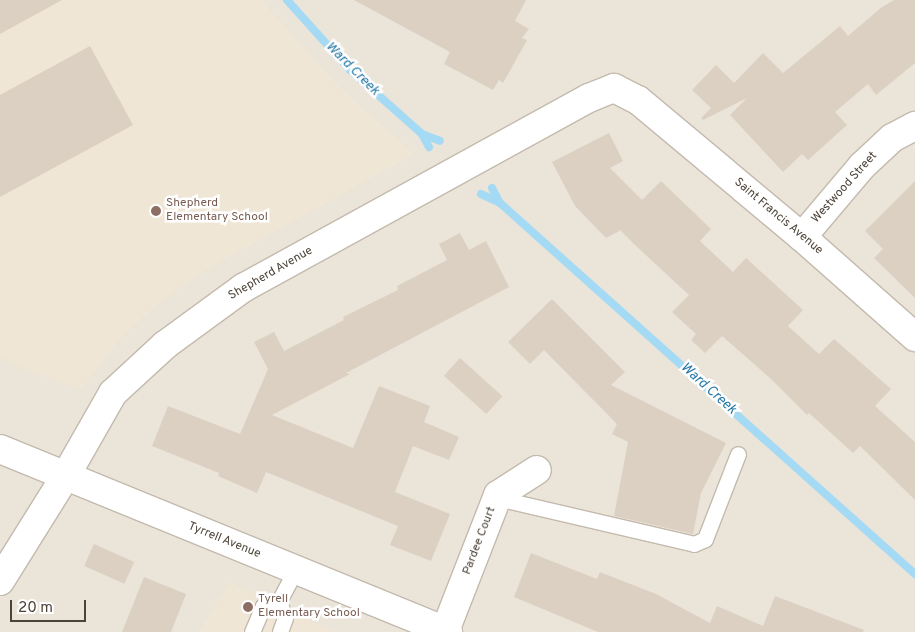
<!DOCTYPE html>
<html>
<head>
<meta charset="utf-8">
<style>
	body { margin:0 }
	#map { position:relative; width:915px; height:632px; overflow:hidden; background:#f6f2eb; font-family:Overpass,sans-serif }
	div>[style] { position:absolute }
	.residential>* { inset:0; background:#ebe4d9; transform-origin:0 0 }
	.education>* { inset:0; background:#f0e6d5 }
	.stream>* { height:8px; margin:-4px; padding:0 4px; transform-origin:4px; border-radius:4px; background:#a5daf5 }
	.building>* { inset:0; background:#dcd0c3; transform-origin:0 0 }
	.roads { filter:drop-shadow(1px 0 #c3baad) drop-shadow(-1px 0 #c3baad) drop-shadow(0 1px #c3baad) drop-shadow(0 -1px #c3baad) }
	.lane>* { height:15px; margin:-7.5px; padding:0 7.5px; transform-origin:7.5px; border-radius:7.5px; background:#fff }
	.street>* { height:28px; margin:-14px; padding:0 14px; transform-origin:14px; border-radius:14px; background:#fff }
	.dots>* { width:14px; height:14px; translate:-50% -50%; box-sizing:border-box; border:2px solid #fff; border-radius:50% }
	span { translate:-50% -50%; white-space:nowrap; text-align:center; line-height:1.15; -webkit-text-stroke:5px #fff; paint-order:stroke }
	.street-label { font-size:12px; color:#4c4338 }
	.education-label { font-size:12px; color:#785e54 }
	.left { translate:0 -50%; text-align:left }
	.water-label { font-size:14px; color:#2578a6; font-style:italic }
	.scale { position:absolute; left:10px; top:600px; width:76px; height:22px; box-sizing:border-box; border:2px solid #4c4338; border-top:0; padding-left:6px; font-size:15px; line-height:18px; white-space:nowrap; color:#4c4338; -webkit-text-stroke:4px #fff; paint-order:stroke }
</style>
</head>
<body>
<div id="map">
	<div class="residential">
		<div style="left:0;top:0;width:915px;height:632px"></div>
	</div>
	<div class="education">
		<div style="clip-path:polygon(0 0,261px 0,340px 88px,414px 154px,209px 268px,157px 304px,118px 341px,81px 389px,31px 372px,0 357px)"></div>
		<div style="clip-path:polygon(230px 582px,334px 632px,199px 632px)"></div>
	</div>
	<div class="stream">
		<div style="left:287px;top:0;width:94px;rotate:48deg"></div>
		<div style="left:350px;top:70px;width:96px;rotate:41.6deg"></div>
		<div style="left:422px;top:134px;width:19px;rotate:21deg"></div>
		<div style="left:422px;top:134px;width:15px;rotate:62deg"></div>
		<div style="left:492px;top:188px;width:17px;rotate:62deg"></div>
		<div style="left:481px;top:194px;width:21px;rotate:25deg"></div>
		<div style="left:500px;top:203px;width:557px;rotate:41.8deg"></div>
	</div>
	<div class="building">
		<div style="clip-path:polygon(0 0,62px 0,0 34px)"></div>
		<div style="clip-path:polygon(354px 0,526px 0,515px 21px,529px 29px,522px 38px,527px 40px,503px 83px,499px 80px,493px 90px,444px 64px,450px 52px)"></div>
		<div style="clip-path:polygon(894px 0,915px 0,915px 63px,876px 95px,868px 84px,835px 112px,847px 125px,808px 160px,802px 154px,783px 172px,730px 115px,747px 98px,703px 120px,701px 118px,711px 108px,692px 90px,716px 65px,734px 83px,763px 53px,783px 73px,840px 26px,848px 36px,882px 7px)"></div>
		<div style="clip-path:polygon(90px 46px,133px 125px,0 197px,0 95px)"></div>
		<div style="clip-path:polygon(609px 133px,623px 161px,610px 168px,642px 200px,661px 181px,711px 229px,700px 241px,733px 272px,746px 258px,803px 310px,788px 326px,819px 354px,834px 339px,891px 389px,875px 406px,915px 442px,915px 500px,860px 446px,853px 453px,809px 413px,807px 415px,771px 379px,722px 336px,705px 353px,691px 340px,696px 334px,672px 312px,689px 295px,636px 246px,621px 231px,623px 229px,606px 238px,575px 206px,552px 162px)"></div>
		<div style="clip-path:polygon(915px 181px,915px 298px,874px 258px,883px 249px,865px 231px)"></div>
		<div style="clip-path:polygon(460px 233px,469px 250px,486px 241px,509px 287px,346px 373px,350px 374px,272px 415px,353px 448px,379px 386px,430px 406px,424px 422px,459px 437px,449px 460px,413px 446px,395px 492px,450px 514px,431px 561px,390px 545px,398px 526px,339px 502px,266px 472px,257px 493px,218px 476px,219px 473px,152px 446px,168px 406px,240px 434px,268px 369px,254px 342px,274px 332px,284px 351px,344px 320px,343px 317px,398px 290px,397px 286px,447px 260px,439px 244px)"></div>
		<div style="clip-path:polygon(552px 299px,625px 372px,611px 385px,726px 443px,701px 493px,693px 534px,614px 516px,628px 442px,612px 434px,617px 424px,544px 350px,530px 364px,508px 342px)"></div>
		<div style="left:460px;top:358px;width:57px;height:24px;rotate:42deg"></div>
		<div style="left:94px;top:544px;width:44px;height:24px;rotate:24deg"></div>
		<div style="clip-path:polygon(531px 553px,597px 579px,600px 572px,656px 594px,710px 623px,717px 606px,763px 626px,775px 596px,864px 630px,863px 632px,598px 632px,514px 597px)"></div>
		<div style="clip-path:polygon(144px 577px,186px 594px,171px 632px,122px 632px)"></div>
	</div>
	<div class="roads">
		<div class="lane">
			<div style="left:497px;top:498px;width:202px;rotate:13.1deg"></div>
			<div style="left:694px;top:544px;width:12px;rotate:-24deg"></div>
			<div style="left:705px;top:539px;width:91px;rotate:-68.8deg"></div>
			<div style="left:279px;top:601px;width:18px;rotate:71deg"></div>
			<div style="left:285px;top:618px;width:15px;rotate:110deg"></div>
			<div style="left:252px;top:632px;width:28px;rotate:-67deg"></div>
			<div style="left:263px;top:606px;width:17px;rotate:-17deg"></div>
			<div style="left:279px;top:601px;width:34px;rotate:-62deg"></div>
		</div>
		<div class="street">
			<div style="left:802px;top:237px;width:93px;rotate:-49.8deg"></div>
			<div style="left:862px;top:166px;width:41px;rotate:-43deg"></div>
			<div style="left:892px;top:138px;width:26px;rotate:-28deg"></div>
			<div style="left:0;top:449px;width:484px;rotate:22.2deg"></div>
			<div style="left:0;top:581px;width:123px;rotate:-58deg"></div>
			<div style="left:65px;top:477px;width:97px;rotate:-60.3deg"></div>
			<div style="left:113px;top:393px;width:71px;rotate:-42.7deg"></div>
			<div style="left:165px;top:345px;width:97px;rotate:-36.2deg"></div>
			<div style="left:243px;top:288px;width:395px;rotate:-28.8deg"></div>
			<div style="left:589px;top:98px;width:27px;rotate:-22deg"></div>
			<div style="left:614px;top:88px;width:27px;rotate:27deg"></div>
			<div style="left:638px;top:100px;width:214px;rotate:39.9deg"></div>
			<div style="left:802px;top:237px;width:151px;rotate:41.5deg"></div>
			<div style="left:445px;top:631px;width:146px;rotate:-68.7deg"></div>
			<div style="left:498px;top:495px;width:46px;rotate:-32.7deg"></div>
		</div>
	</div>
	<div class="dots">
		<div style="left:156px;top:211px;background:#8d6e63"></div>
		<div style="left:248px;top:607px;background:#8d6e63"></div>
	</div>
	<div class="street-label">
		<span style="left:845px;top:188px;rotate:-48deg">Westwood Street</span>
		<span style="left:778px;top:217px;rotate:40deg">Saint Francis Avenue</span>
		<span style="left:271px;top:274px;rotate:-30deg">Shepherd Avenue</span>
		<span style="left:224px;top:541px;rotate:22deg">Tyrrell Avenue</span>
		<span style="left:480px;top:541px;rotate:-69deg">Pardee Court</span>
	</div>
	<div class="education-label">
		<span class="left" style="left:166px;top:211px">Shepherd<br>Elementary School</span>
		<span class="left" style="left:258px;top:607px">Tyrell<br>Elementary School</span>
	</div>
	<div class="water-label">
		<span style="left:352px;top:69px;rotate:45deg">Ward Creek</span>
		<span style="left:708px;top:389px;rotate:42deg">Ward Creek</span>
	</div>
	<div class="scale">20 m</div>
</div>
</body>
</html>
